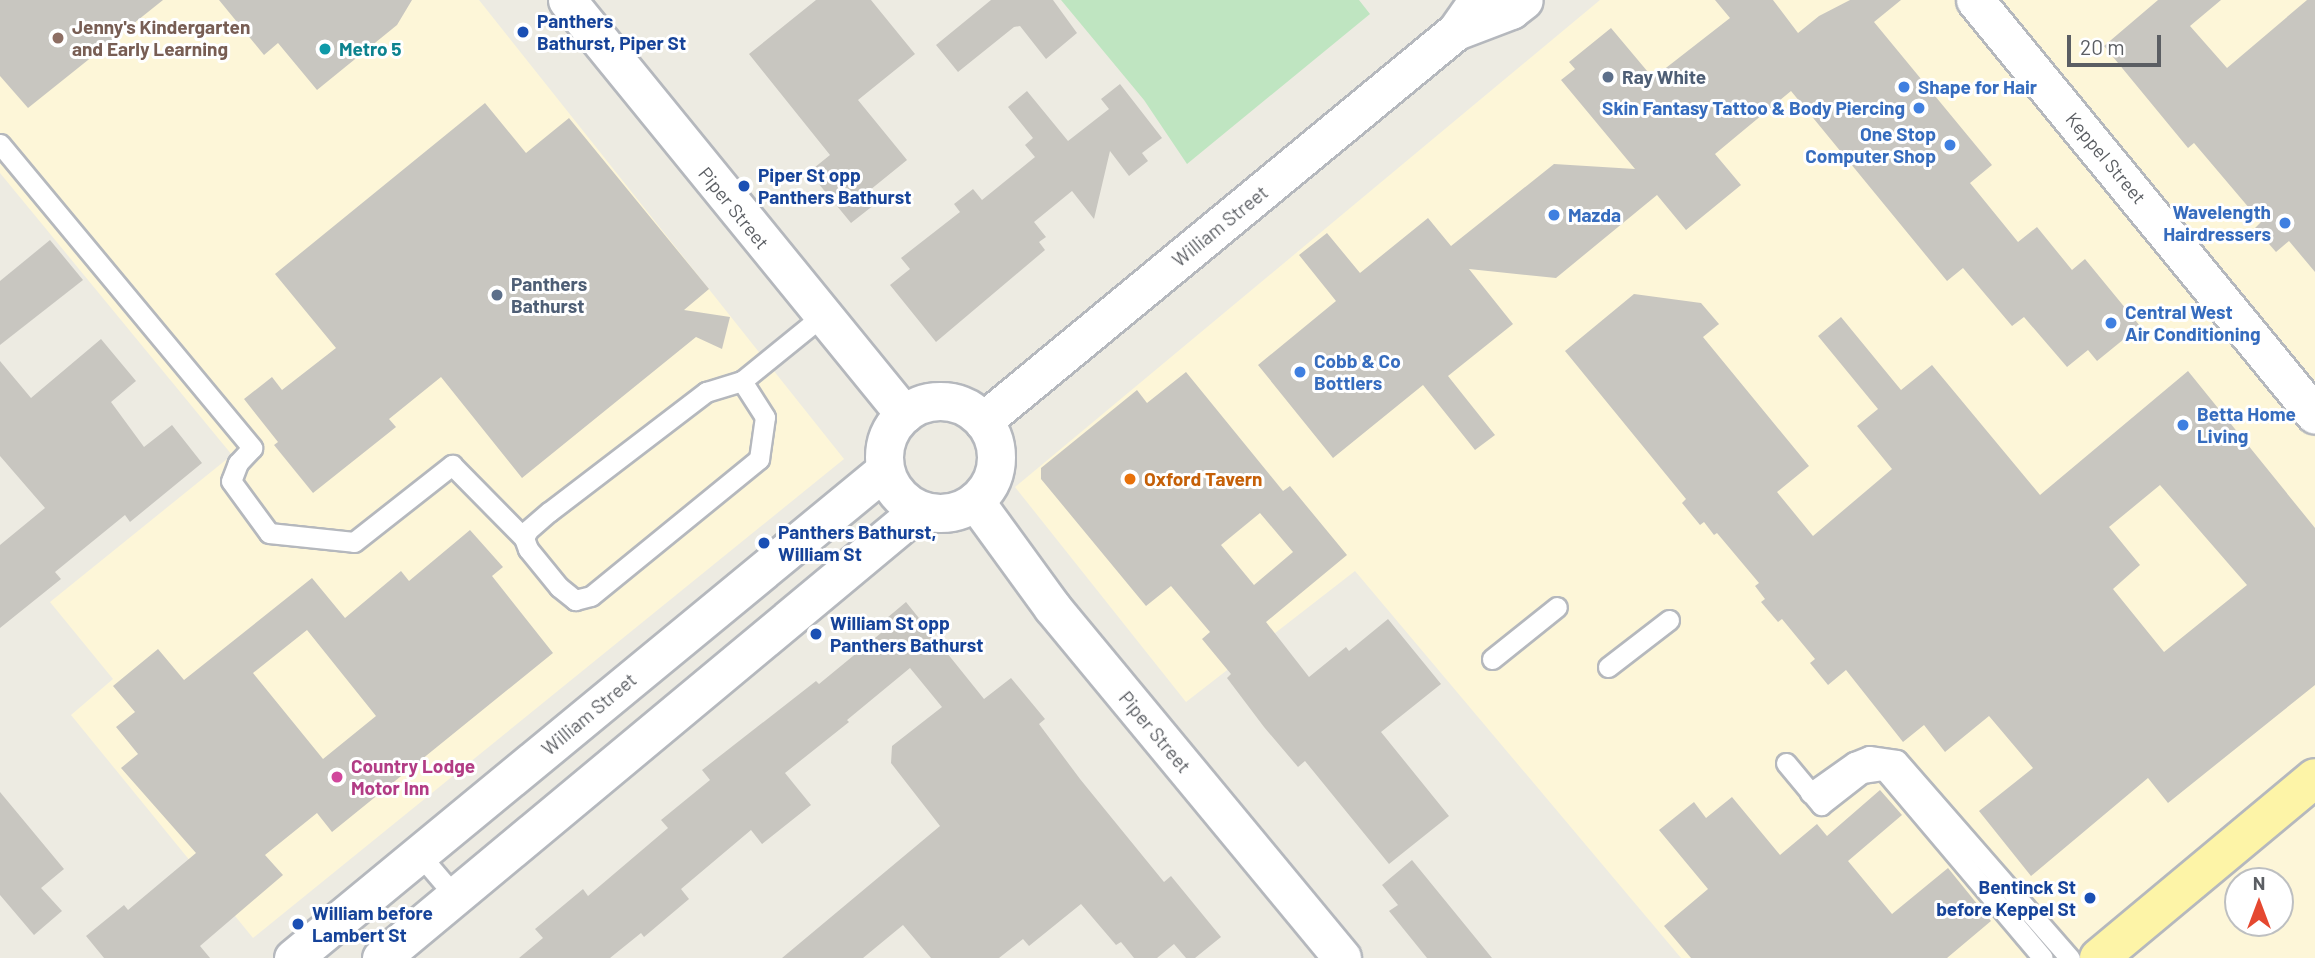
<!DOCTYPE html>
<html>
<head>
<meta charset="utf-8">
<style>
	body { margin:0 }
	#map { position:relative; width:2315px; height:958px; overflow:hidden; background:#edebe2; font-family:Barlow,sans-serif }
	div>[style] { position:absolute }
	.commercial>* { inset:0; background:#fdf6d8 }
	.green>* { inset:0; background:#bfe5c1 }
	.building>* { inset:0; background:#c8c6c0 }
	.roads { filter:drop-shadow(2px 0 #b5b8bd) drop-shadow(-2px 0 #b5b8bd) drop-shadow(0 2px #b5b8bd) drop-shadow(0 -2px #b5b8bd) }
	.service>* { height:19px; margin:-9.5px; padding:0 9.5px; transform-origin:9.5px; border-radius:9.5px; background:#fff }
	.minor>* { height:37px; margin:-18.5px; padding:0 18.5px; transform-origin:18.5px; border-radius:18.5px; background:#fff }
	.minor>.ring { margin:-18.5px; padding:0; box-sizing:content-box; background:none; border:37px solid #fff; border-radius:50% }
	.primary>* { height:38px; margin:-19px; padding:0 19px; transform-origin:19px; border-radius:19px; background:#fdf4a7 }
	.dots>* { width:19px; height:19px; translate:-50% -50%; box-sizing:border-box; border:4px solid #fff; border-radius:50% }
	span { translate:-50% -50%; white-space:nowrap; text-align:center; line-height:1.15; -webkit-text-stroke:6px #fff; paint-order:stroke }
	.transit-label { font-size:19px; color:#164399; font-weight:700 }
	.left { translate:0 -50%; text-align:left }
	.right { translate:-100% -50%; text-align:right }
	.education-label { font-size:19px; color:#785e54; font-weight:700 }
	.culture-label { font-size:19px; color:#0d838f; font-weight:700 }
	.service-label { font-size:19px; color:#4e5e75; font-weight:700 }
	.shop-label { font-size:19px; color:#366cbe; font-weight:700 }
	.street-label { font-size:19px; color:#5b5e63 }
	.food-label { font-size:19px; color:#c56008; font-weight:700 }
	.hotel-label { font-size:19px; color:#b23c85; font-weight:700 }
	.north { position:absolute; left:2224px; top:867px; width:70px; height:70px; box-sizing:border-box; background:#fff; border:2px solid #bdbfc1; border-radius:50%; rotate:0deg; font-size:19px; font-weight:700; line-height:28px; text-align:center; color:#5b5e63 }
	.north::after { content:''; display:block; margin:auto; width:24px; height:32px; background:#e54830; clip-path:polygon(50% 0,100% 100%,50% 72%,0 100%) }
	.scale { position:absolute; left:2067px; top:35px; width:94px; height:32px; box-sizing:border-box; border:4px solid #5b5e63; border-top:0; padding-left:9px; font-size:21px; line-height:24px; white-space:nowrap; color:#5b5e63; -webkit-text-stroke:5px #fff; paint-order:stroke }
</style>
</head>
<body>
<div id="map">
	<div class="commercial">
		<div style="clip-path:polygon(0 0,479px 0,844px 459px,253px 938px,71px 715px,113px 679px,50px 602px,232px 455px,0 173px)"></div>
		<div style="clip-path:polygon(evenodd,1600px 0,2315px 0,2315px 958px,1681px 958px,1355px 571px,1186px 702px,1015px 487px,1600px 0,2238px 881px,2280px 881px,2280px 923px,2238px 923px,2238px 881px)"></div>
	</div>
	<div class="green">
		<div style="clip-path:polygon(1061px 0,1359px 0,1370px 14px,1187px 164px,1144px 100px)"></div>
	</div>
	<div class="building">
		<div style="clip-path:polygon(0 0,163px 0,28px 108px,0 76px)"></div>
		<div style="clip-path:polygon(219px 0,412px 0,397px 25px,317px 90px,278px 43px,264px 55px)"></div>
		<div style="clip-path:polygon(816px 0,871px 0,915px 54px,858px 100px,907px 160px,870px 190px,879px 201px,851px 223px,809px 172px,830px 155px,749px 54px)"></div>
		<div style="clip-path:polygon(991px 0,1053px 0,1077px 33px,1046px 59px,1020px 26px,1014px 27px,958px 72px,936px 45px)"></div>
		<div style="clip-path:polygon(1715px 0,1773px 0,1798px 33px,1819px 16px,1850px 0,1901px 0,1874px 22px,1992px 165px,1970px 183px,2018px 242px,2037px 227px,2072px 270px,2085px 259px,2140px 326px,2097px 361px,2088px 350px,2067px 367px,2024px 317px,2012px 326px,1963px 268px,1947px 281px,1791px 91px,1715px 154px,1741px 185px,1686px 230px,1657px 195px,1556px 278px,1469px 269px,1513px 324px,1448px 376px,1495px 435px,1475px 450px,1423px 385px,1333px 458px,1258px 365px,1336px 301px,1299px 255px,1327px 233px,1360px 273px,1428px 218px,1451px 246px,1554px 164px,1635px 169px,1561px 80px,1575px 69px,1569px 62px,1611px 28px,1653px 78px,1730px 18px)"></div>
		<div style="clip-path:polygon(2158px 0,2221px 0,2190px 26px,2227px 68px,2307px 0,2315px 0,2315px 272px,2289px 241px,2276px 252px,2255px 228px,2261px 222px,2194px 143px,2188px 148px,2104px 46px)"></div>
		<div style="clip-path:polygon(1120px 84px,1162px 138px,1142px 153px,1148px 161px,1129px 176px,1110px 151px,1094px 219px,1072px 191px,1034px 222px,1046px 237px,1039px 242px,1045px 250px,936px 342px,890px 285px,910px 269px,901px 258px,960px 212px,954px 204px,973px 189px,982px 200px,1035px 157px,1025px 145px,1033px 138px,1008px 107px,1027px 91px,1068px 141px,1109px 109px,1101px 99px)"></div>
		<div style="clip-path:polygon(485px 103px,526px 153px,569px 118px,709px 289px,684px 310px,730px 317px,722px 349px,696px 337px,522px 478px,441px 377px,389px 419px,396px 427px,313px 493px,274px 445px,278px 442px,244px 399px,272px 377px,282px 390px,336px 348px,275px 274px)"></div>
		<div style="clip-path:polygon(50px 240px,83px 280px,0 345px,0 281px)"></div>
		<div style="clip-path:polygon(evenodd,1634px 294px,1701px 303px,1719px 324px,1703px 337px,1809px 466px,1777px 492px,1813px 536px,1892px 469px,1857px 426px,1878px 409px,1818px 336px,1841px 317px,1901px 390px,1932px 365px,2040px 495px,2188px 371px,2315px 528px,2315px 685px,2168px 803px,2148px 778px,2031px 876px,1979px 811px,2033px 768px,1989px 716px,1945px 752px,1924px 725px,1903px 742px,1846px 670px,1828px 685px,1810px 663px,1815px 659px,1782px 619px,1778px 622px,1761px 602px,1765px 599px,1755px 586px,1759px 583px,1717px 533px,1714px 535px,1704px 522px,1700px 525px,1682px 503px,1686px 499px,1565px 351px,1634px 294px,2160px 485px,2247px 585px,2164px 652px,2113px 589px,2140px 565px,2109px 527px,2160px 485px)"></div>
		<div style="clip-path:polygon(101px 339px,136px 381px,111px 402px,144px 447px,172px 425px,202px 463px,130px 522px,125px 515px,55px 572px,61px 579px,0 628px,0 545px,45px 508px,0 456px,0 361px,31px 398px)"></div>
		<div style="clip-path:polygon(evenodd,1186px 372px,1283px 491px,1290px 486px,1347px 555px,1266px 622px,1309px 677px,1346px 647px,1349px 651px,1388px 619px,1441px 684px,1381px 732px,1449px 816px,1389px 864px,1305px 761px,1298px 767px,1264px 727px,1227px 678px,1231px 674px,1202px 639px,1210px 632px,1171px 586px,1146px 606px,1041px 479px,1041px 468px,1137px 390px,1147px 403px,1186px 372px,1260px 513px,1293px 552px,1254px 585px,1221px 545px,1260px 513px)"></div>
		<div style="clip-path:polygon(evenodd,470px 530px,503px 567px,492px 576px,553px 653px,332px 832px,317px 813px,265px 855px,283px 875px,200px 946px,210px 958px,104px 958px,86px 936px,124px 905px,128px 910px,196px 853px,121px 768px,138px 754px,116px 727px,135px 712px,113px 686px,158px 649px,184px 680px,312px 578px,345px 618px,401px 571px,409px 581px,470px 530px,307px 630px,376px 716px,323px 759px,253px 673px,307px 630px)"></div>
		<div style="clip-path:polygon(906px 602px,984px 699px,1011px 678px,1045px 719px,1039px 724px,1080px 779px,1164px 882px,1171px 876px,1221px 937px,1195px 958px,1186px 958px,1174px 944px,1157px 958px,1134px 958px,1121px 942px,1116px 945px,1081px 904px,1029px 946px,1023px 939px,999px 958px,931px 958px,903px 925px,863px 958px,782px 958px,940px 826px,891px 763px,892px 746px,942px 707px,910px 668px,847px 720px,849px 722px,785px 773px,811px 805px,762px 844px,751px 830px,681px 889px,689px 899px,644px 937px,641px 933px,610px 958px,519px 958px,543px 938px,535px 929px,583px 889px,588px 896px,668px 828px,661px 820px,710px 780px,702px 770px,816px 681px,819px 684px,881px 633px,881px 623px)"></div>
		<div style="clip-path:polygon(1880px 790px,1902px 815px,1848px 861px,1892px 914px,1948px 868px,1991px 921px,1947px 958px,1691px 958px,1664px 926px,1708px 889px,1659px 830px,1694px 802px,1706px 818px,1732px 797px,1780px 855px,1817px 824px,1827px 836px)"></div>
		<div style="clip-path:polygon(0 792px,64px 869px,41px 888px,62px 911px,34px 935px,0 895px)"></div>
		<div style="clip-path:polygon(1412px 860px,1492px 958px,1427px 958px,1389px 911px,1398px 905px,1382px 885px)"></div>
	</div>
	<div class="roads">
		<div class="service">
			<div style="left:0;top:144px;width:395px;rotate:50.3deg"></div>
			<div style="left:252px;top:448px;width:21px;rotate:133deg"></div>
			<div style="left:238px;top:463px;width:19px;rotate:111deg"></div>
			<div style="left:231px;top:481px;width:64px;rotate:53.8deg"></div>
			<div style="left:269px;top:533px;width:85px;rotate:6deg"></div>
			<div style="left:354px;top:542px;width:125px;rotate:-38.2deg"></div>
			<div style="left:452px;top:465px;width:103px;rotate:45.4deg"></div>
			<div style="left:524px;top:538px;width:12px;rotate:70deg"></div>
			<div style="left:528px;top:549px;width:49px;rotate:50.8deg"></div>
			<div style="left:559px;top:587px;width:21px;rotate:39deg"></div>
			<div style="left:575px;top:600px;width:16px;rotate:-14deg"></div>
			<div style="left:591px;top:596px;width:217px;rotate:-39.2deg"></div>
			<div style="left:759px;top:459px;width:42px;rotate:-81.9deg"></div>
			<div style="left:765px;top:417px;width:43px;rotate:-122.6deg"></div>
			<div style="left:524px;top:538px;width:9px;rotate:-63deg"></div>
			<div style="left:528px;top:530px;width:28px;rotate:-41deg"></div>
			<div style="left:549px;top:512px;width:198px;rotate:-37.4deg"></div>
			<div style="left:706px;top:392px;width:38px;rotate:-17deg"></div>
			<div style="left:742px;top:381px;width:103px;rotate:-39.1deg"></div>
			<div style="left:1492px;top:659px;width:83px;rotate:-38.7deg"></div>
			<div style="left:1608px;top:667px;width:77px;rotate:-37.6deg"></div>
			<div style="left:1786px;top:763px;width:55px;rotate:50.2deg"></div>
			<div style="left:1821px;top:805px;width:52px;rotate:-38deg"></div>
			<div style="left:1862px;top:773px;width:22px;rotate:-8deg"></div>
			<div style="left:1884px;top:770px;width:246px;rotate:49.8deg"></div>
			<div style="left:1810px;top:793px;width:54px;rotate:-35.2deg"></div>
			<div style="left:1854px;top:762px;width:16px;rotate:-22deg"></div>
			<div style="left:1869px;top:756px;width:28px;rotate:8deg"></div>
			<div style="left:1897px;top:760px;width:263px;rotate:48.9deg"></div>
			<div style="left:419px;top:854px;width:55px;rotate:49.4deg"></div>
		</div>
		<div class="minor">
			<div style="left:567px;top:0;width:534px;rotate:50.85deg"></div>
			<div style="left:1975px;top:0;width:536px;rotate:50.67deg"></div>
			<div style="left:1456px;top:31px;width:59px;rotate:-20.9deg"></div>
			<div style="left:1511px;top:10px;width:16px;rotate:-38deg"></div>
			<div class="ring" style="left:884px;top:401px;width:75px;height:75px"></div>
			<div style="left:983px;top:421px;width:613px;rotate:-39.51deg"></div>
			<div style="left:1456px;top:31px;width:38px;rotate:-55deg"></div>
			<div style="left:975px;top:501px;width:131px;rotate:54deg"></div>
			<div style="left:1052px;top:607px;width:455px;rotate:50.4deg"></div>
			<div style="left:293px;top:958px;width:767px;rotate:-39.5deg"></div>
			<div style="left:381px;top:958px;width:700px;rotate:-39.78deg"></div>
		</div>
		<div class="primary">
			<div style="left:2099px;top:958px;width:281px;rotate:-39.8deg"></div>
		</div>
	</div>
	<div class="dots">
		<div style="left:523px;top:32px;background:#1a4fb4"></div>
		<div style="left:58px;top:38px;background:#8d6e63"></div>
		<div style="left:325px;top:49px;background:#0f9aa8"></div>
		<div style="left:1608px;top:77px;background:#5c6f8a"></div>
		<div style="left:1904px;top:87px;background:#3f7fe0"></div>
		<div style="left:1919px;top:108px;background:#3f7fe0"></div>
		<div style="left:1950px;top:145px;background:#3f7fe0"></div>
		<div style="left:744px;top:186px;background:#1a4fb4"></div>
		<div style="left:1554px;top:215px;background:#3f7fe0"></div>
		<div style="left:2285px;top:223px;background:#3f7fe0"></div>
		<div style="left:497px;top:295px;background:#5c6f8a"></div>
		<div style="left:2111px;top:323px;background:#3f7fe0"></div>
		<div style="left:1300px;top:372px;background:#3f7fe0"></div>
		<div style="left:2183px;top:425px;background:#3f7fe0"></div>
		<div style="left:1130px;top:479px;background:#e8710a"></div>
		<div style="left:764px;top:543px;background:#1a4fb4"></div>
		<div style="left:816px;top:634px;background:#1a4fb4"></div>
		<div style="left:337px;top:777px;background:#d1479c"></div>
		<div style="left:2090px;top:898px;background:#1a4fb4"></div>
		<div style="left:298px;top:924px;background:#1a4fb4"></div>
	</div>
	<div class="transit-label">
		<span class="left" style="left:537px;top:32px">Panthers<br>Bathurst, Piper St</span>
		<span class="left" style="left:758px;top:186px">Piper St opp<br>Panthers Bathurst</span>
		<span class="left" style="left:778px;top:543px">Panthers Bathurst,<br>William St</span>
		<span class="left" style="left:830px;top:634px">William St opp<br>Panthers Bathurst</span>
		<span class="right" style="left:2076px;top:898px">Bentinck St<br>before Keppel St</span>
		<span class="left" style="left:312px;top:924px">William before<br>Lambert St</span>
	</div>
	<div class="education-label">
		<span class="left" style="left:72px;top:38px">Jenny's Kindergarten<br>and Early Learning</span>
	</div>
	<div class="culture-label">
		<span class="left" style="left:339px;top:49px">Metro 5</span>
	</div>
	<div class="service-label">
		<span class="left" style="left:1622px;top:77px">Ray White</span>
		<span class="left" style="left:511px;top:295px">Panthers<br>Bathurst</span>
	</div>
	<div class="shop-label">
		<span class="left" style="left:1918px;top:87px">Shape for Hair</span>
		<span class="right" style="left:1905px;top:108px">Skin Fantasy Tattoo &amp; Body Piercing</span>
		<span class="right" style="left:1936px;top:145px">One Stop<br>Computer Shop</span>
		<span class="right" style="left:2271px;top:223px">Wavelength<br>Hairdressers</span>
		<span class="left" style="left:1568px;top:215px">Mazda</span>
		<span class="left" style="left:2125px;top:323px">Central West<br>Air Conditioning</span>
		<span class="left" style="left:1314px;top:372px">Cobb &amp; Co<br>Bottlers</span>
		<span class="left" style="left:2197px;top:425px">Betta Home<br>Living</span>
	</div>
	<div class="street-label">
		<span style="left:2106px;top:158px;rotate:50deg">Keppel Street</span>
		<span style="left:734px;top:208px;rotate:51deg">Piper Street</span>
		<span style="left:1220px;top:226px;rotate:-39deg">William Street</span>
		<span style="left:589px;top:714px;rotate:-40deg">William Street</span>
		<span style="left:1155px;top:732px;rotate:50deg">Piper Street</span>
	</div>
	<div class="food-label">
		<span class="left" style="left:1144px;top:479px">Oxford Tavern</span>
	</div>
	<div class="hotel-label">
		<span class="left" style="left:351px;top:777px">Country Lodge<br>Motor Inn</span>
	</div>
	<div class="north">N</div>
	<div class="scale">20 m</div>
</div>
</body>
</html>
